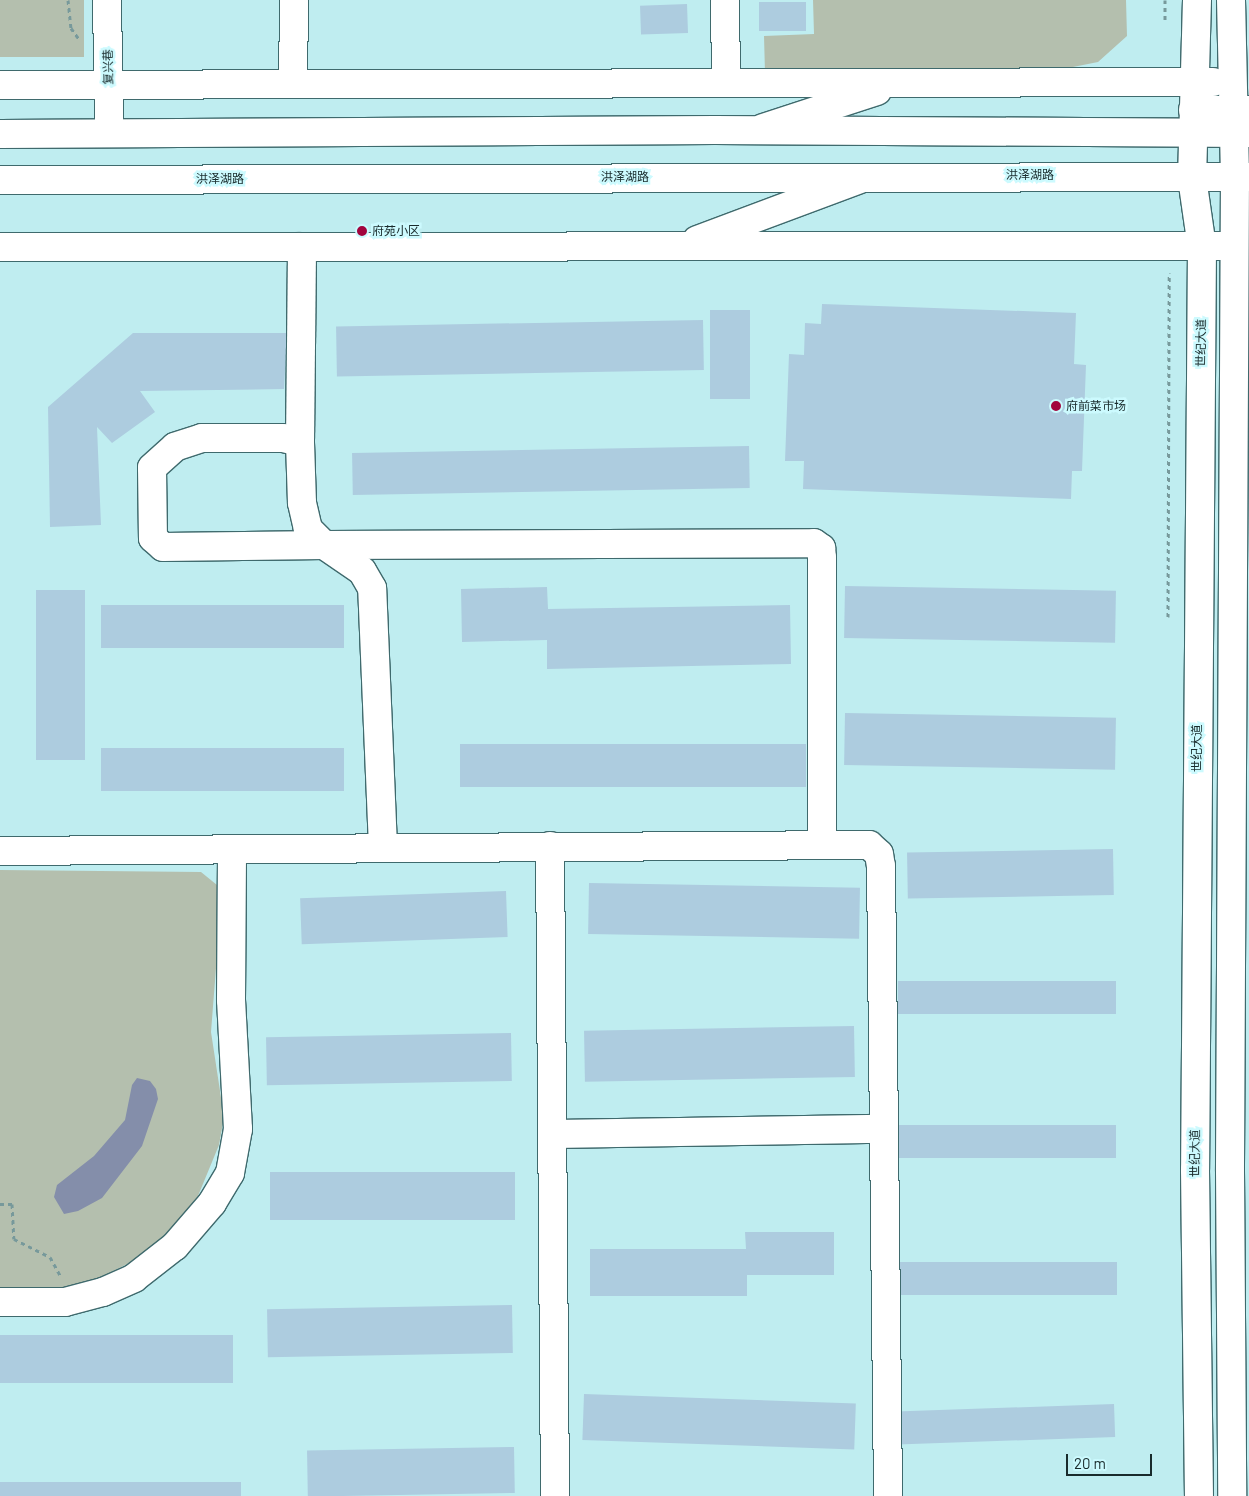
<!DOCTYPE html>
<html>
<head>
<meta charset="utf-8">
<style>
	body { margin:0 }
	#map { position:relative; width:1249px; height:1496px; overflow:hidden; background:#bfedf0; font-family:Barlow,"Noto Sans SC",sans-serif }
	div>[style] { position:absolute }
	.green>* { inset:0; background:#b4bfae; transform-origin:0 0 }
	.water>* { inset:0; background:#848eaa }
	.building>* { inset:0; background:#adccdf; transform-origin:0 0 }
	.path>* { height:3px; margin-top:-1.5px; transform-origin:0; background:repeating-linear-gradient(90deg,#77999b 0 4px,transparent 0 8px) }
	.roads { filter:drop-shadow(1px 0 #3f6a6d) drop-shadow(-1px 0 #3f6a6d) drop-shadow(0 1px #3f6a6d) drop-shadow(0 -1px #3f6a6d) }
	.minor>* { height:28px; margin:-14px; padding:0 14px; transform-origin:14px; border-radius:14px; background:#fff }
	.major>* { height:28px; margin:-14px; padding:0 14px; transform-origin:14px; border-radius:14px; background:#fff }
	.dots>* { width:14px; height:14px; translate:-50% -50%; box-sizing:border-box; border:2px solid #ccfafe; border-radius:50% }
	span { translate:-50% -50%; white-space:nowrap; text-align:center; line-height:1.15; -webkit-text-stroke:5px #ccfafe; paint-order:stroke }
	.street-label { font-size:12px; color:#192b2c }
	.poi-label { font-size:12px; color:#192b2c }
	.left { translate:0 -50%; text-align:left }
	.scale { position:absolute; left:1066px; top:1454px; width:86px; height:22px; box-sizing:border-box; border:2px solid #192b2c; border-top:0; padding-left:6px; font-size:15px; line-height:18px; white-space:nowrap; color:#192b2c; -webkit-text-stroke:4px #ccfafe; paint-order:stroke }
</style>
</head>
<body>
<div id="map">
	<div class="green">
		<div style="left:0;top:0;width:84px;height:57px"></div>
		<div style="clip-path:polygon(813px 0,1126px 0,1127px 36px,1098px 62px,1073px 67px,765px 73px,764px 36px,814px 34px)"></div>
		<div style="clip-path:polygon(0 870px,201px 872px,217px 885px,220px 917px,211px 1032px,224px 1117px,219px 1145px,193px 1208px,141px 1257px,78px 1289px,0 1291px)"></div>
	</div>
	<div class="water">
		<div style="clip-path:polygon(137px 1078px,150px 1081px,156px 1089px,158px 1099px,142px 1146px,102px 1198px,78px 1211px,64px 1214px,54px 1197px,57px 1185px,94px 1156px,125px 1120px,132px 1085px)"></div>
	</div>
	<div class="building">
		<div style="left:806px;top:2px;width:29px;height:47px;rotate:90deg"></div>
		<div style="left:687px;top:4px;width:29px;height:47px;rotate:88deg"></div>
		<div style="clip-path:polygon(822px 304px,1076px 313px,1074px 364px,1086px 365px,1082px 471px,1072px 471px,1071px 499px,803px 489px,804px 461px,785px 461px,789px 354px,804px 355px,805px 323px,821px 324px)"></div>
		<div style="left:710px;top:310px;width:40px;height:89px"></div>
		<div style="left:703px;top:320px;width:50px;height:367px;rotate:89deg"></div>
		<div style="clip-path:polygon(133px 333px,287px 333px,284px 389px,140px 391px,155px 412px,112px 443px,97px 427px,101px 525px,50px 527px,48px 407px)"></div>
		<div style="left:749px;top:446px;width:42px;height:397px;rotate:89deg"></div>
		<div style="left:845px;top:586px;width:271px;height:52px;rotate:1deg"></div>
		<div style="clip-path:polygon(547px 587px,548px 609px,790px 605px,791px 664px,547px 669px,547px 640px,462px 642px,461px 589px)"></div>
		<div style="left:36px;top:590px;width:49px;height:170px"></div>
		<div style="left:101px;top:605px;width:243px;height:43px"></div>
		<div style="left:845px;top:713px;width:271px;height:52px;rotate:1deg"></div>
		<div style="left:460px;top:744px;width:346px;height:43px"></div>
		<div style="left:101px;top:748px;width:243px;height:43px"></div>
		<div style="left:1113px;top:849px;width:46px;height:206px;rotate:89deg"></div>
		<div style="left:589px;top:883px;width:271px;height:51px;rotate:1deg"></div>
		<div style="left:506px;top:891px;width:46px;height:206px;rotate:88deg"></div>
		<div style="left:1116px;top:981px;width:33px;height:218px;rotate:90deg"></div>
		<div style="left:854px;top:1026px;width:51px;height:270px;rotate:89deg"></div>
		<div style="left:511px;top:1033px;width:48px;height:245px;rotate:89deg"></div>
		<div style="left:1116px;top:1125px;width:33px;height:218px;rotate:90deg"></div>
		<div style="left:515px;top:1172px;width:48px;height:245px;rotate:90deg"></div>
		<div style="clip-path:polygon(745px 1232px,834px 1232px,834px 1275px,747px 1275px,747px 1296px,590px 1296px,590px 1249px,746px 1249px)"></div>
		<div style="left:1117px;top:1262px;width:33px;height:218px;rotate:90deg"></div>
		<div style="left:512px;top:1305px;width:48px;height:245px;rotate:89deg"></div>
		<div style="left:0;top:1335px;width:233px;height:48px"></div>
		<div style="left:584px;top:1394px;width:272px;height:46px;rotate:2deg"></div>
		<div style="left:1114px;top:1404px;width:33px;height:218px;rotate:88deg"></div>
		<div style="left:514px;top:1447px;width:46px;height:207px;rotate:89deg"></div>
		<div style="left:241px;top:1482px;width:14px;height:241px;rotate:90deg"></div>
	</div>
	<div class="path">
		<div style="left:68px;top:0;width:28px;rotate:84deg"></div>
		<div style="left:71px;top:28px;width:14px;rotate:54deg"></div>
		<div style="left:1165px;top:0;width:22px;rotate:90deg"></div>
		<div style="left:1168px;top:617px;width:344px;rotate:-89.8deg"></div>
		<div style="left:0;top:1204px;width:12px"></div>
		<div style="left:12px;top:1204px;width:35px;rotate:87deg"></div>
		<div style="left:14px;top:1239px;width:40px;rotate:26.6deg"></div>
		<div style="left:50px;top:1257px;width:21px;rotate:61deg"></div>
	</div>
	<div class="roads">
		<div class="minor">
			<div style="left:107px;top:0;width:133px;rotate:89.1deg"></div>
			<div style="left:725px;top:0;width:83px;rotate:89.3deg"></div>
			<div style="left:1197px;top:0;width:178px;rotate:91.6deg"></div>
			<div style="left:1192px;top:178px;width:70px;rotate:81.8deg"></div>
			<div style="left:1202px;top:247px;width:923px;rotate:90.43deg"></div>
			<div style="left:1195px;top:1170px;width:326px;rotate:89.3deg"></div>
			<div style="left:1231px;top:0;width:177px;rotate:88.7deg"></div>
			<div style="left:1235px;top:177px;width:994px;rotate:90.29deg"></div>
			<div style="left:1230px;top:1171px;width:325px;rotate:89.6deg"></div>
			<div style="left:293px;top:84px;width:84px;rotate:-89.3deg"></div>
			<div style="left:0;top:85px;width:1213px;rotate:-0.14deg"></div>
			<div style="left:763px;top:128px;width:120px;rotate:-18deg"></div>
			<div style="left:697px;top:240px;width:174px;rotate:-20.5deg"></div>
			<div style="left:0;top:247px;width:1221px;rotate:-0.05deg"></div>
			<div style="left:300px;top:442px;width:195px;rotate:-89.4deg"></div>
			<div style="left:550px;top:846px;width:650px;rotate:89.56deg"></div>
			<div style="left:383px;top:847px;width:259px;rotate:-92.4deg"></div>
			<div style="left:372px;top:588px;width:20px;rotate:-120deg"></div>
			<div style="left:362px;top:571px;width:46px;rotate:-145.6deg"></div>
			<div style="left:324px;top:545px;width:23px;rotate:-135deg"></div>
			<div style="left:308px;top:529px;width:27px;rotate:-103deg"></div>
			<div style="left:302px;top:503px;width:61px;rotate:-91.9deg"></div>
			<div style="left:300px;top:442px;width:18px;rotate:-167deg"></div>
			<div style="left:282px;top:438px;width:80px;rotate:180deg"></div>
			<div style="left:202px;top:438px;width:28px;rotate:162deg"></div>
			<div style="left:175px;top:447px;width:31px;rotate:138deg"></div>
			<div style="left:152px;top:468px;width:70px;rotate:89.2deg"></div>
			<div style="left:153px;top:538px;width:13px;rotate:42deg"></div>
			<div style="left:163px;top:547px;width:161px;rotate:-0.7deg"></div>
			<div style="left:324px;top:545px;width:490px;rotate:-0.2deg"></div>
			<div style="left:814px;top:543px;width:9px;rotate:36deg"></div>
			<div style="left:821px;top:548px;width:10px;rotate:84deg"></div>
			<div style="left:822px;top:558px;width:286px;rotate:90deg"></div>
			<div style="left:0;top:851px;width:869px;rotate:-0.4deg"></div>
			<div style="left:869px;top:845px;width:13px;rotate:42deg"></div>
			<div style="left:879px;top:854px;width:12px;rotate:81deg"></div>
			<div style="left:881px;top:866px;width:630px;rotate:89.36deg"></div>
			<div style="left:553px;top:1134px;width:331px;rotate:-0.9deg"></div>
			<div style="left:0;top:1302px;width:65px"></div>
			<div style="left:65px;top:1302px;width:39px;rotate:-15deg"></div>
			<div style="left:103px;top:1292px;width:34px;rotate:-24deg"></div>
			<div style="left:134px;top:1278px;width:52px;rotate:-38deg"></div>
			<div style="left:175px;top:1246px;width:57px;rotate:-49.3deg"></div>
			<div style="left:212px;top:1203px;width:35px;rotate:-59deg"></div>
			<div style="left:230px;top:1173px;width:45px;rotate:-79.7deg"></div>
			<div style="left:238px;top:1129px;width:129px;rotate:-93.1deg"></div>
			<div style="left:231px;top:1000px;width:151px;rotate:-89.6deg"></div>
		</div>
		<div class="major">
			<div style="left:1193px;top:110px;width:56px"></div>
			<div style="left:0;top:134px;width:715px;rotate:-0.32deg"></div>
			<div style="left:715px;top:130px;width:534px;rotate:0.32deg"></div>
			<div style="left:0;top:180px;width:1249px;rotate:-0.14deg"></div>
		</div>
	</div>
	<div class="dots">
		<div style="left:362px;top:231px;background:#a2043d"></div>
		<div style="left:1056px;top:406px;background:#a2043d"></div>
	</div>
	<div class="street-label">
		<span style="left:108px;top:67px;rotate:-91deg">复兴巷</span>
		<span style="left:1030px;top:175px">洪泽湖路</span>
		<span style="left:625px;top:177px">洪泽湖路</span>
		<span style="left:220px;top:179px">洪泽湖路</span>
		<span style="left:1201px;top:343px;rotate:-89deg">世纪大道</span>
		<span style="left:1197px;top:748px;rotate:-90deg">世纪大道</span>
		<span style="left:1195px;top:1153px;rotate:-90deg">世纪大道</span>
	</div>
	<div class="poi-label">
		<span class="left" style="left:372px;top:231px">府苑小区</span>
		<span class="left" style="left:1066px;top:406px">府前菜市场</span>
	</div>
	<div class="scale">20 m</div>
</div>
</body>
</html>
